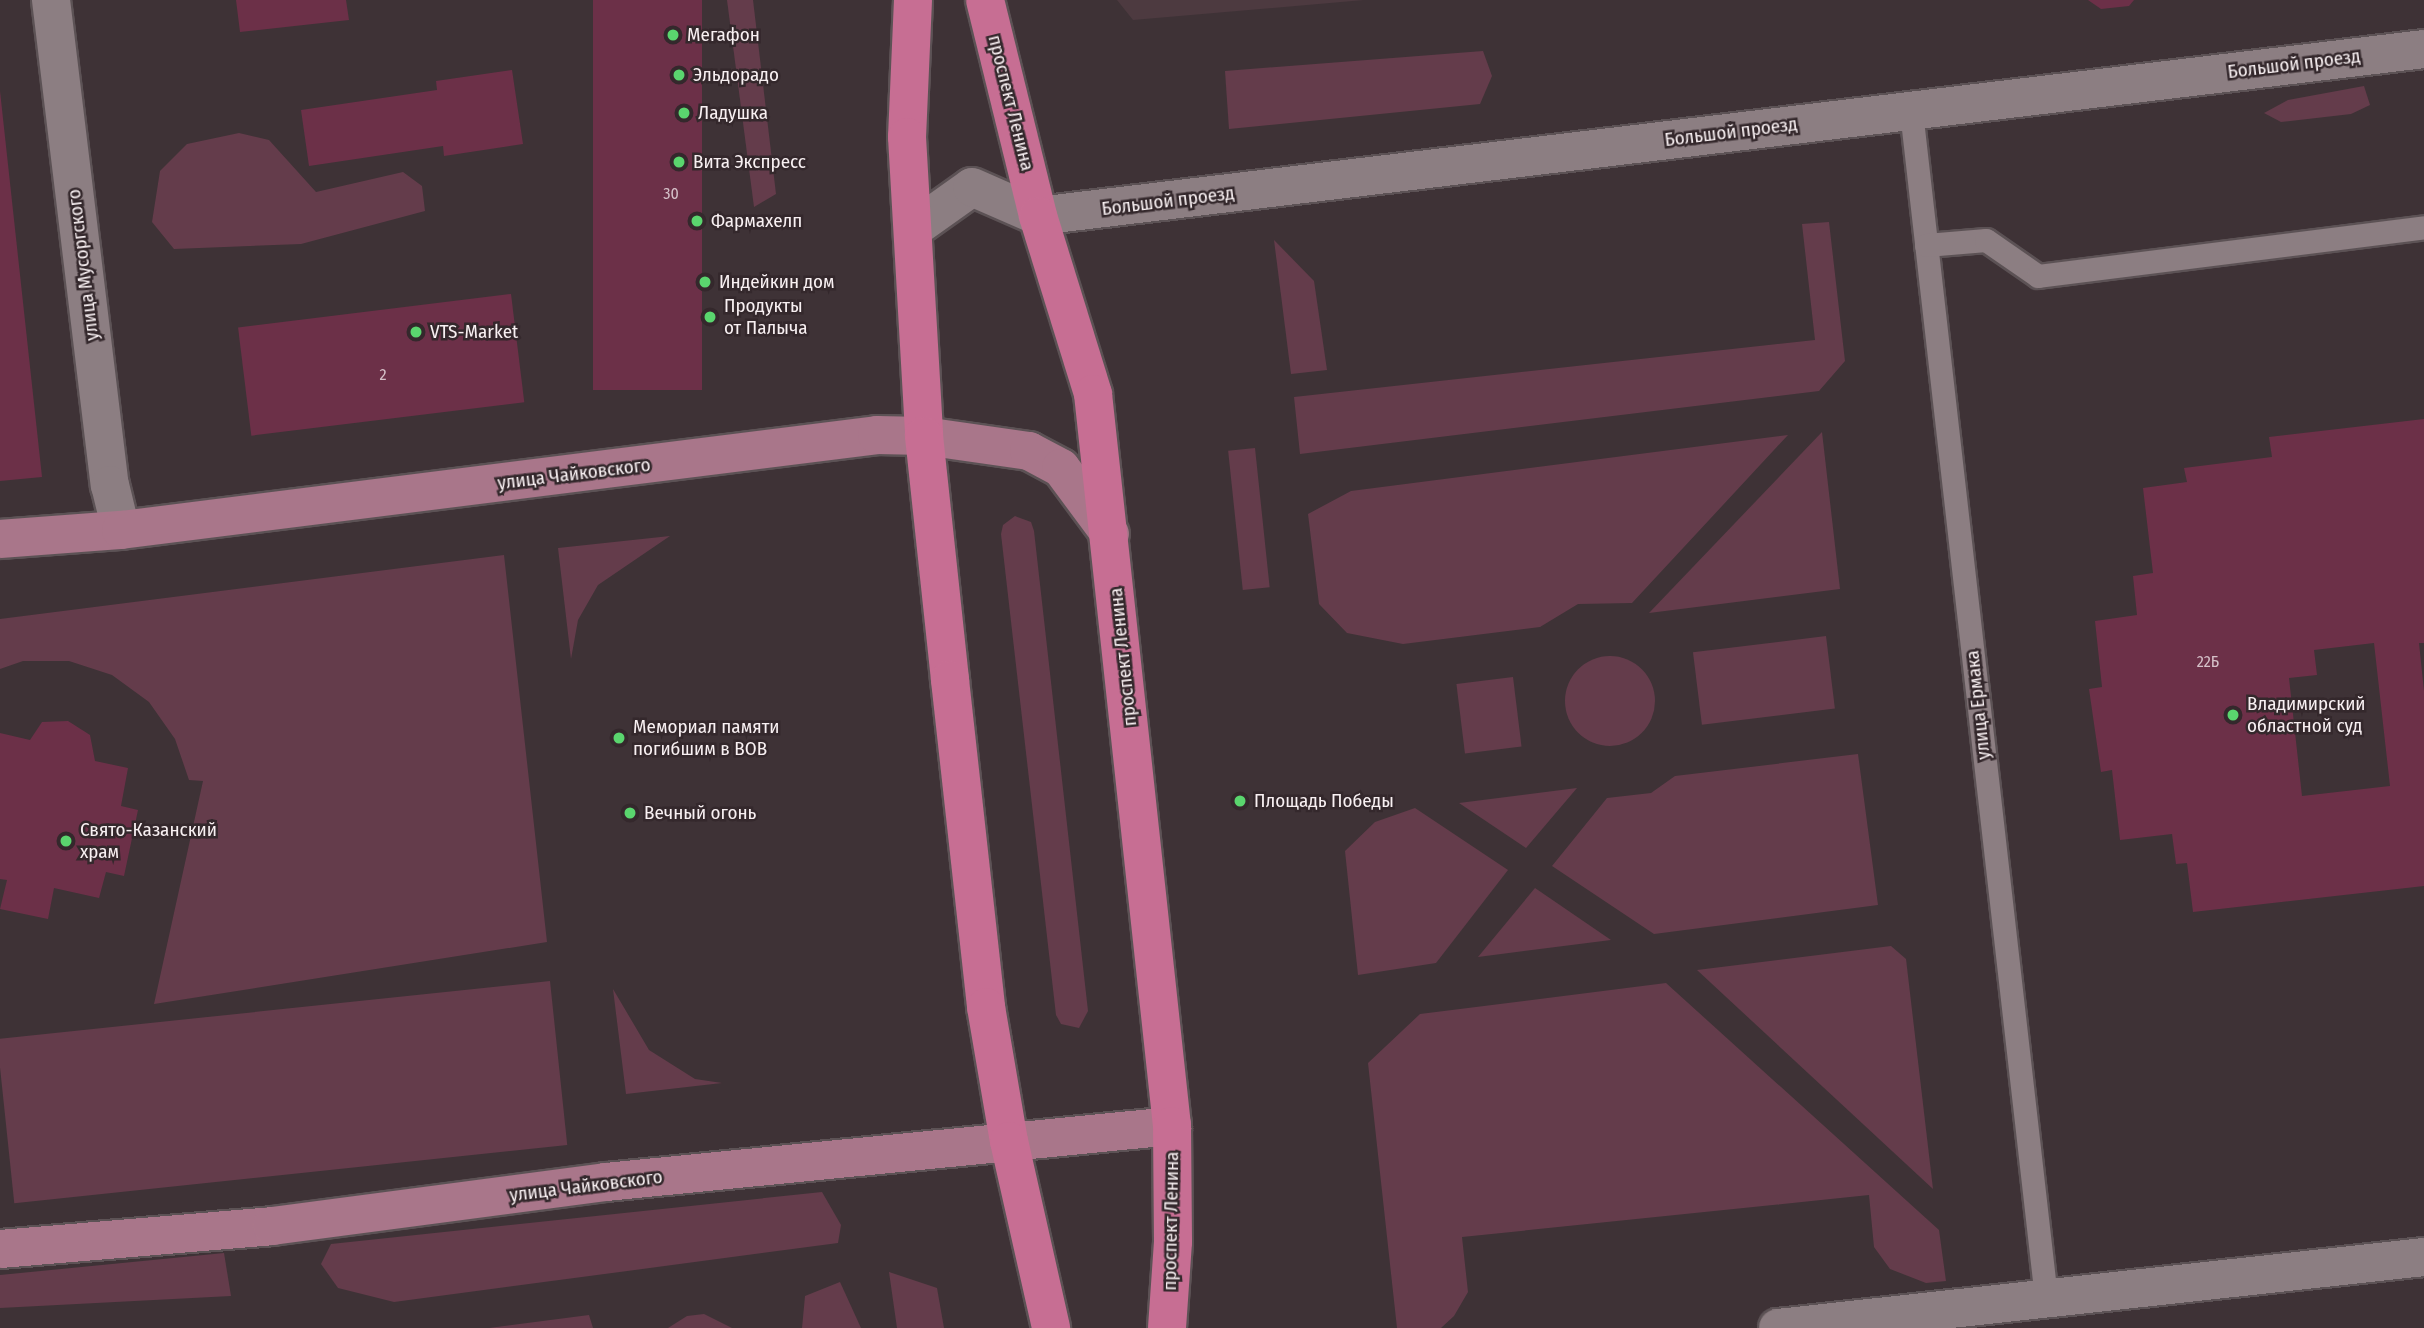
<!DOCTYPE html>
<html>
<head>
<meta charset="utf-8">
<style>
	body { margin:0 }
	#map { position:relative; width:2424px; height:1328px; overflow:hidden; background:#3e3236; font-family:"Fira Sans Condensed",sans-serif }
	div>[style] { position:absolute }
	.built>* { inset:0; background:#4d3a40 }
	.green>* { inset:0; background:#643c4b; transform-origin:0 0 }
	.round { border-radius:50% }
	.building>* { inset:0; background:#6c3048; transform-origin:0 0 }
	.roads { filter:drop-shadow(2px 0 #5c5255) drop-shadow(-2px 0 #5c5255) drop-shadow(0 2px #5c5255) drop-shadow(0 -2px #5c5255) }
	.service>* { height:23px; margin:-11.5px; padding:0 11.5px; transform-origin:11.5px; border-radius:11.5px; background:#8c7e82 }
	.minor>* { height:38px; margin:-19px; padding:0 19px; transform-origin:19px; border-radius:19px; background:#8c7e82 }
	.tertiary>* { height:38px; margin:-19px; padding:0 19px; transform-origin:19px; border-radius:19px; background:#8c7e82 }
	.secondary>* { height:38px; margin:-19px; padding:0 19px; transform-origin:19px; border-radius:19px; background:#a9768a }
	.primary>* { height:38px; margin:-19px; padding:0 19px; transform-origin:19px; border-radius:19px; background:#c76e93 }
	.dots>* { width:19px; height:19px; translate:-50% -50%; box-sizing:border-box; border:4px solid #34282c; border-radius:50% }
	span { translate:-50% -50%; white-space:nowrap; text-align:center; line-height:1.15; -webkit-text-stroke:5px #34282c; paint-order:stroke }
	.number-label { font-size:16px; color:#d5c0c8 }
	.number-label span { -webkit-text-stroke-width:0 }
	.poi-label { font-size:19px; color:#f8f0f2 }
	.left { translate:0 -50%; text-align:left }
	.street-label { font-size:19px; color:#f8f0f2 }
</style>
</head>
<body>
<div id="map">
	<div class="built">
		<div style="clip-path:polygon(1117px 0,1364px 0,1133px 20px)"></div>
	</div>
	<div class="green">
		<div style="clip-path:polygon(727px 0,753px 0,776px 194px,754px 207px)"></div>
		<div style="clip-path:polygon(1483px 51px,1492px 76px,1480px 104px,1229px 129px,1225px 71px)"></div>
		<div style="clip-path:polygon(2364px 86px,2370px 105px,2351px 114px,2281px 122px,2264px 113px,2288px 100px)"></div>
		<div style="clip-path:polygon(239px 133px,269px 140px,316px 192px,403px 172px,422px 186px,425px 211px,301px 244px,174px 249px,152px 222px,160px 171px,187px 144px)"></div>
		<div style="clip-path:polygon(1829px 222px,1845px 361px,1819px 391px,1300px 454px,1294px 397px,1815px 340px,1802px 224px)"></div>
		<div style="clip-path:polygon(1274px 240px,1314px 281px,1327px 370px,1291px 374px)"></div>
		<div style="clip-path:polygon(1822px 432px,1840px 589px,1649px 613px)"></div>
		<div style="clip-path:polygon(1788px 435px,1632px 603px,1578px 604px,1540px 627px,1403px 644px,1347px 633px,1319px 604px,1308px 514px,1351px 491px)"></div>
		<div style="left:1255px;top:448px;width:140px;height:27px;rotate:84deg"></div>
		<div style="clip-path:polygon(1015px 516px,1031px 522px,1034px 531px,1088px 1011px,1079px 1028px,1061px 1024px,1056px 1015px,1001px 534px,1003px 525px)"></div>
		<div style="clip-path:polygon(670px 536px,598px 585px,578px 620px,571px 659px,558px 548px)"></div>
		<div style="clip-path:polygon(504px 555px,547px 942px,154px 1004px,203px 781px,189px 780px,175px 739px,149px 702px,112px 675px,69px 661px,23px 661px,0 669px,0 619px)"></div>
		<div style="left:1826px;top:636px;width:73px;height:134px;rotate:83deg"></div>
		<div class="round" style="left:1565px;top:656px;width:90px;height:90px"></div>
		<div style="left:1513px;top:677px;width:70px;height:57px;rotate:83deg"></div>
		<div style="clip-path:polygon(1858px 754px,1878px 905px,1654px 934px,1552px 866px,1607px 798px,1651px 793px,1675px 776px)"></div>
		<div style="clip-path:polygon(1577px 788px,1526px 848px,1459px 803px)"></div>
		<div style="clip-path:polygon(1415px 808px,1508px 870px,1436px 963px,1358px 975px,1345px 851px,1375px 822px)"></div>
		<div style="clip-path:polygon(1535px 888px,1611px 940px,1478px 957px)"></div>
		<div style="clip-path:polygon(1891px 946px,1906px 959px,1933px 1189px,1697px 970px)"></div>
		<div style="left:550px;top:981px;width:165px;height:556px;rotate:84deg"></div>
		<div style="clip-path:polygon(1666px 983px,1939px 1230px,1946px 1281px,1926px 1283px,1890px 1269px,1874px 1247px,1869px 1195px,1462px 1237px,1468px 1292px,1454px 1316px,1441px 1328px,1397px 1328px,1368px 1063px,1420px 1014px)"></div>
		<div style="clip-path:polygon(613px 989px,649px 1050px,695px 1079px,722px 1083px,626px 1094px)"></div>
		<div style="clip-path:polygon(822px 1192px,841px 1225px,838px 1243px,394px 1302px,338px 1288px,321px 1264px,331px 1244px)"></div>
		<div style="clip-path:polygon(224px 1253px,231px 1296px,0 1308px,0 1275px)"></div>
		<div style="clip-path:polygon(889px 1272px,937px 1288px,944px 1328px,897px 1328px)"></div>
		<div style="clip-path:polygon(840px 1282px,861px 1328px,802px 1328px,805px 1296px)"></div>
		<div style="clip-path:polygon(704px 1314px,732px 1328px,668px 1328px,687px 1316px)"></div>
		<div style="clip-path:polygon(589px 1315px,593px 1328px,485px 1328px,489px 1328px)"></div>
	</div>
	<div class="building">
		<div style="clip-path:polygon(236px 0,346px 0,349px 20px,240px 32px)"></div>
		<div style="left:593px;top:0;width:109px;height:390px"></div>
		<div style="clip-path:polygon(2088px 0,2134px 0,2129px 6px,2101px 9px)"></div>
		<div style="clip-path:polygon(512px 70px,523px 144px,444px 156px,443px 146px,309px 166px,301px 110px,437px 90px,436px 81px)"></div>
		<div style="clip-path:polygon(0 91px,42px 477px,0 481px)"></div>
		<div style="left:511px;top:294px;width:109px;height:275px;rotate:83deg"></div>
		<div style="clip-path:polygon(evenodd,2424px 419px,2424px 643px,2419px 643px,2424px 691px,2424px 886px,2193px 912px,2187px 863px,2176px 864px,2172px 834px,2120px 840px,2112px 770px,2101px 772px,2089px 689px,2102px 687px,2095px 621px,2137px 615px,2133px 576px,2153px 573px,2143px 488px,2187px 482px,2184px 468px,2272px 457px,2269px 437px,2424px 419px,2374px 643px,2390px 786px,2302px 796px,2289px 678px,2317px 675px,2314px 650px,2374px 643px)"></div>
		<div style="clip-path:polygon(68px 721px,90px 735px,95px 761px,128px 768px,121px 806px,138px 810px,124px 876px,106px 872px,99px 898px,54px 888px,48px 919px,0 909px,7px 880px,0 879px,0 733px,30px 740px,42px 722px)"></div>
	</div>
	<div class="roads">
		<div class="service">
			<div style="left:1911px;top:111px;width:1195px;rotate:83.51deg"></div>
			<div style="left:1926px;top:245px;width:60px;rotate:-4.8deg"></div>
			<div style="left:1986px;top:240px;width:63px;rotate:34.7deg"></div>
			<div style="left:2038px;top:276px;width:389px;rotate:-7.2deg"></div>
		</div>
		<div class="minor">
			<div style="left:51px;top:0;width:489px;rotate:83.1deg"></div>
			<div style="left:110px;top:485px;width:46px;rotate:76.3deg"></div>
			<div style="left:1778px;top:1328px;width:650px;rotate:-6.27deg"></div>
		</div>
		<div class="tertiary">
			<div style="left:913px;top:229px;width:72px;rotate:-35.4deg"></div>
			<div style="left:972px;top:187px;width:72px;rotate:23.7deg"></div>
			<div style="left:1038px;top:216px;width:1396px;rotate:-6.87deg"></div>
		</div>
		<div class="secondary">
			<div style="left:0;top:539px;width:121px;rotate:-4.3deg"></div>
			<div style="left:121px;top:530px;width:762px;rotate:-7.16deg"></div>
			<div style="left:877px;top:435px;width:47px;rotate:1.2deg"></div>
			<div style="left:924px;top:436px;width:106px;rotate:8.1deg"></div>
			<div style="left:1029px;top:451px;width:36px;rotate:28deg"></div>
			<div style="left:1061px;top:468px;width:82px;rotate:53.4deg"></div>
			<div style="left:0;top:1249px;width:273px;rotate:-4.8deg"></div>
			<div style="left:272px;top:1226px;width:337px;rotate:-7.5deg"></div>
			<div style="left:606px;top:1182px;width:569px;rotate:-5.65deg"></div>
		</div>
		<div class="primary">
			<div style="left:913px;top:0;width:137px;rotate:92.5deg"></div>
			<div style="left:907px;top:137px;width:299px;rotate:86.7deg"></div>
			<div style="left:924px;top:436px;width:245px;rotate:83.9deg"></div>
			<div style="left:950px;top:680px;width:329px;rotate:83.7deg"></div>
			<div style="left:986px;top:1007px;width:136px;rotate:80.3deg"></div>
			<div style="left:1009px;top:1141px;width:192px;rotate:77.3deg"></div>
			<div style="left:985px;top:0;width:222px;rotate:76.2deg"></div>
			<div style="left:1038px;top:216px;width:186px;rotate:72.8deg"></div>
			<div style="left:1093px;top:394px;width:736px;rotate:83.84deg"></div>
			<div style="left:1172px;top:1126px;width:116px;rotate:89.5deg"></div>
			<div style="left:1173px;top:1242px;width:86px;rotate:94deg"></div>
		</div>
	</div>
	<div class="dots">
		<div style="left:673px;top:35px;background:#5ad56e"></div>
		<div style="left:679px;top:75px;background:#5ad56e"></div>
		<div style="left:684px;top:113px;background:#5ad56e"></div>
		<div style="left:679px;top:162px;background:#5ad56e"></div>
		<div style="left:697px;top:221px;background:#5ad56e"></div>
		<div style="left:705px;top:282px;background:#5ad56e"></div>
		<div style="left:710px;top:317px;background:#5ad56e"></div>
		<div style="left:416px;top:332px;background:#5ad56e"></div>
		<div style="left:2233px;top:715px;background:#5ad56e"></div>
		<div style="left:619px;top:738px;background:#5ad56e"></div>
		<div style="left:1240px;top:801px;background:#5ad56e"></div>
		<div style="left:630px;top:813px;background:#5ad56e"></div>
		<div style="left:66px;top:841px;background:#5ad56e"></div>
	</div>
	<div class="number-label">
		<span style="left:671px;top:194px">30</span>
		<span style="left:383px;top:375px">2</span>
		<span style="left:2208px;top:662px">22Б</span>
	</div>
	<div class="poi-label">
		<span class="left" style="left:687px;top:35px">Мегафон</span>
		<span class="left" style="left:693px;top:75px">Эльдорадо</span>
		<span class="left" style="left:698px;top:113px">Ладушка</span>
		<span class="left" style="left:693px;top:162px">Вита Экспресс</span>
		<span class="left" style="left:711px;top:221px">Фармахелп</span>
		<span class="left" style="left:719px;top:282px">Индейкин дом</span>
		<span class="left" style="left:724px;top:317px">Продукты<br>от Палыча</span>
		<span class="left" style="left:430px;top:332px">VTS-Market</span>
		<span class="left" style="left:2247px;top:715px">Владимирский<br>областной суд</span>
		<span class="left" style="left:633px;top:738px">Мемориал памяти<br>погибшим в ВОВ</span>
		<span class="left" style="left:1254px;top:801px">Площадь Победы</span>
		<span class="left" style="left:644px;top:813px">Вечный огонь</span>
		<span class="left" style="left:80px;top:841px">Свято-Казанский<br>храм</span>
	</div>
	<div class="street-label">
		<span style="left:2294px;top:64px;rotate:-7deg">Большой проезд</span>
		<span style="left:1011px;top:103px;rotate:76deg">проспект Ленина</span>
		<span style="left:1731px;top:132px;rotate:-7deg">Большой проезд</span>
		<span style="left:1168px;top:201px;rotate:-7deg">Большой проезд</span>
		<span style="left:83px;top:265px;rotate:-97deg">улица Мусоргского</span>
		<span style="left:574px;top:474px;rotate:-7deg">улица Чайковского</span>
		<span style="left:1123px;top:657px;rotate:-96deg">проспект Ленина</span>
		<span style="left:1978px;top:705px;rotate:-96deg">улица Ермака</span>
		<span style="left:586px;top:1186px;rotate:-7deg">улица Чайковского</span>
		<span style="left:1171px;top:1221px;rotate:-89deg">проспект Ленина</span>
	</div>
</div>
</body>
</html>
